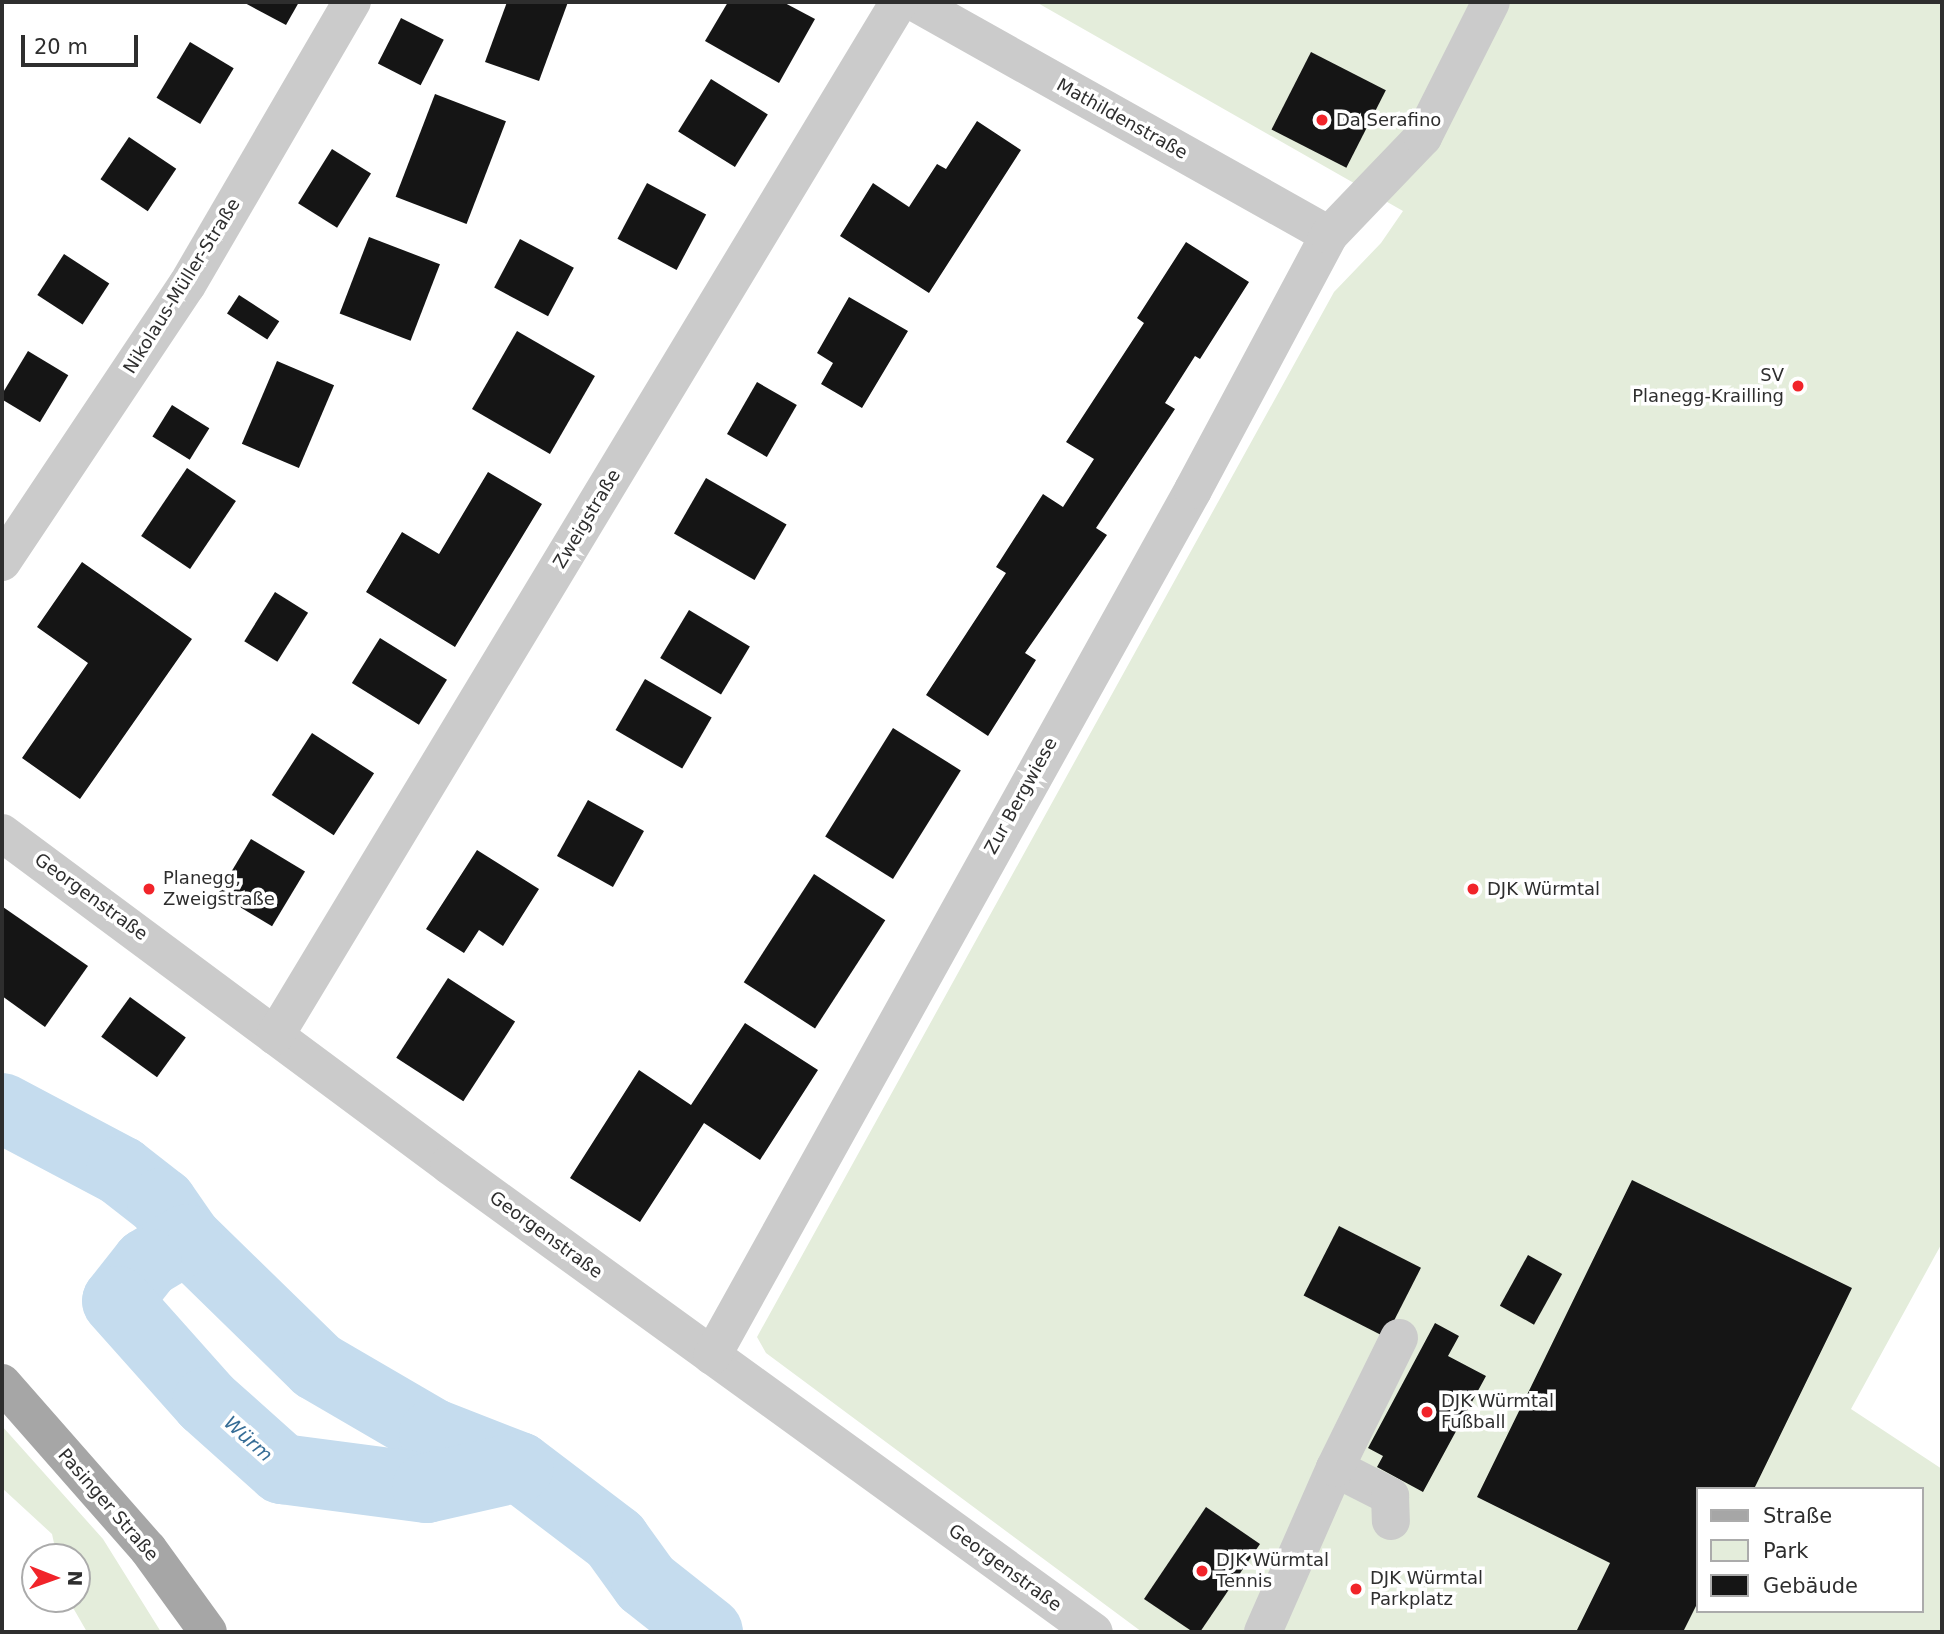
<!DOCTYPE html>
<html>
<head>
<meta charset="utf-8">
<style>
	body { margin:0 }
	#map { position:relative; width:1944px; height:1634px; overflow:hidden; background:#fff; font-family:"DejaVu Sans",sans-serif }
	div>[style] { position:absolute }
	.green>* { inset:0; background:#e4eddb }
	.river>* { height:70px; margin:-35px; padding:0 35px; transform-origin:35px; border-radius:35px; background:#c5dcee }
	.building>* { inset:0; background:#151515; transform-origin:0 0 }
	.minor>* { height:38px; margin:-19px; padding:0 19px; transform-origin:19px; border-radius:19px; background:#cbcbcb }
	.major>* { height:38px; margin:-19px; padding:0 19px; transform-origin:19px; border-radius:19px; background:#a6a6a6 }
	.dots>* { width:19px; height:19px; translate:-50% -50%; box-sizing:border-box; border:4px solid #fff; border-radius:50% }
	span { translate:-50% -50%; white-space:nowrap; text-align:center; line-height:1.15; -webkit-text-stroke:7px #fff; paint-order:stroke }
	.street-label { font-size:18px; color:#2e2e2e }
	.poi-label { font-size:18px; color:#2e2e2e }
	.left { translate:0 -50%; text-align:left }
	.right { translate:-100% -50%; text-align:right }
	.water-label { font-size:19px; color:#366d96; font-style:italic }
	.frame { position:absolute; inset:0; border:4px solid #2e2e2e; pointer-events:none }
	.legend { position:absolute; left:1696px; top:1487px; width:228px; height:126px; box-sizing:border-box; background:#fff; border:2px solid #ababab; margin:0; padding:9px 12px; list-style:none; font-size:21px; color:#2e2e2e }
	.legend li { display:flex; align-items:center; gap:14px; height:35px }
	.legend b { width:35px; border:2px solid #ababab }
	.north { position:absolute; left:21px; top:1543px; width:70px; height:70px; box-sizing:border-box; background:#fff; border:2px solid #ababab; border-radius:50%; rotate:91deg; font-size:19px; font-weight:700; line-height:28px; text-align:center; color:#2e2e2e }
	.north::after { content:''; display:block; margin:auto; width:24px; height:32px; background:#f1242a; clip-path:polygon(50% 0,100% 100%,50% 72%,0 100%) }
	.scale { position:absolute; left:21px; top:35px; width:117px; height:32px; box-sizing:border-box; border:4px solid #2e2e2e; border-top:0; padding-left:9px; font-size:21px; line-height:24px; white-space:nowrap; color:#2e2e2e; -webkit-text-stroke:5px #fff; paint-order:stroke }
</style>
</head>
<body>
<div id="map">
	<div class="green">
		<div style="clip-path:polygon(evenodd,1036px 2px,1942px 2px,1942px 1243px,1851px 1409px,1942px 1469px,1942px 1632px,1142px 1632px,766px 1353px,757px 1337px,1334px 292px,1381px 243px,1403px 211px,1036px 2px,1697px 1489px,1921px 1489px,1921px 1611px,1697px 1611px,1697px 1489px)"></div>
		<div style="clip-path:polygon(2px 1426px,103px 1539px,161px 1632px,87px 1632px,68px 1599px,77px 1599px,77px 1557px,57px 1557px,52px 1534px,2px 1488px)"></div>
	</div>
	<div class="river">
		<div style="left:2px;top:1108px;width:135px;rotate:27.9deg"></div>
		<div style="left:121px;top:1171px;width:52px;rotate:38deg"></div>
		<div style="left:162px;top:1203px;width:44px;rotate:55.2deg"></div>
		<div style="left:187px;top:1239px;width:182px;rotate:44.3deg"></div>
		<div style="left:317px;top:1366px;width:135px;rotate:30.2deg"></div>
		<div style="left:434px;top:1434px;width:91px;rotate:21.2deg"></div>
		<div style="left:519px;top:1467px;width:121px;rotate:37.2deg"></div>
		<div style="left:615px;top:1540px;width:53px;rotate:54.2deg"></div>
		<div style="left:646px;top:1583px;width:79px;rotate:38.3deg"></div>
		<div style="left:187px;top:1239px;width:47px;rotate:149deg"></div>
		<div style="left:147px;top:1263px;width:48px;rotate:128.3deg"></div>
		<div style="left:117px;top:1301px;width:135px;rotate:48.3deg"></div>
		<div style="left:207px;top:1402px;width:101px;rotate:41.8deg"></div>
		<div style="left:282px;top:1469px;width:146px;rotate:7.5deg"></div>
		<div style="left:427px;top:1488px;width:94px;rotate:-12.9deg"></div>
	</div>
	<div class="building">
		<div style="clip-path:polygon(243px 2px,299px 2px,286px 25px)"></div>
		<div style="clip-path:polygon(507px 2px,568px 2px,539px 81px,485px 62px)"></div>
		<div style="clip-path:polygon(728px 2px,783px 2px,815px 19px,779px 83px,705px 41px)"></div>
		<div style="left:401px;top:18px;width:48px;height:51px;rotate:27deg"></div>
		<div style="left:190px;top:42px;width:51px;height:65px;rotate:31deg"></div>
		<div style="left:1311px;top:52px;width:84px;height:87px;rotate:27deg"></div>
		<div style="left:711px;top:79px;width:67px;height:62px;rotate:32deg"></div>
		<div style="left:435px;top:94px;width:76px;height:110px;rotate:21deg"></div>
		<div style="clip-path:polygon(977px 121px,1021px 150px,929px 293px,840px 236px,873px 183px,909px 207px,937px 164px,946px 169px)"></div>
		<div style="left:129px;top:137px;width:57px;height:51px;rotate:34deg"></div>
		<div style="left:332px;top:149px;width:46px;height:64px;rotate:32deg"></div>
		<div style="left:647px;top:183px;width:67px;height:63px;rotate:28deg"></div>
		<div style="left:369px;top:237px;width:76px;height:82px;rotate:21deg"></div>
		<div style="left:520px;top:239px;width:61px;height:55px;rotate:28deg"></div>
		<div style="clip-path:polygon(1186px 242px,1249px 282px,1200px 359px,1195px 356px,1165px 403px,1175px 409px,1096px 528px,1107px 535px,1025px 653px,1036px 660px,988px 736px,926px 695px,1006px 573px,996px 567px,1043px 494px,1063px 507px,1094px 459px,1066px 442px,1144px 323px,1137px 318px)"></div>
		<div style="left:64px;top:254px;width:54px;height:49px;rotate:33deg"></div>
		<div style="left:239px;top:295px;width:48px;height:22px;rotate:33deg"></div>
		<div style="clip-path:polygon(849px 297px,908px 331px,862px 408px,821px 384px,833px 363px,817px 353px)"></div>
		<div style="left:517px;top:331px;width:90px;height:90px;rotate:30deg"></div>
		<div style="left:28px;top:351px;width:47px;height:55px;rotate:31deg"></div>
		<div style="left:277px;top:361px;width:62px;height:90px;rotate:23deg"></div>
		<div style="left:757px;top:382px;width:46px;height:60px;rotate:30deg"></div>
		<div style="left:172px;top:405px;width:44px;height:37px;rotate:32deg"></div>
		<div style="left:187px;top:468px;width:59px;height:82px;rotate:34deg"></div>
		<div style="clip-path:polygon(488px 472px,542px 504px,455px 647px,366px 592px,402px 532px,439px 554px)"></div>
		<div style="left:706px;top:478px;width:93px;height:64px;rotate:30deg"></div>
		<div style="clip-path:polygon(82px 562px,192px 639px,80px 799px,22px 758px,88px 663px,37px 627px)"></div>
		<div style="left:275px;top:592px;width:39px;height:58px;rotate:32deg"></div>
		<div style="left:689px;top:610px;width:71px;height:56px;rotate:31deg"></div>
		<div style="left:380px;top:638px;width:79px;height:53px;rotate:32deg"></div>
		<div style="left:645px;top:679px;width:77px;height:59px;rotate:30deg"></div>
		<div style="left:893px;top:728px;width:80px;height:128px;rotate:32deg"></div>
		<div style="left:312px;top:733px;width:74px;height:74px;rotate:33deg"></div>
		<div style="left:588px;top:800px;width:64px;height:64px;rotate:29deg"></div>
		<div style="left:251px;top:839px;width:63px;height:64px;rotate:31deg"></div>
		<div style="clip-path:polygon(477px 850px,539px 889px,503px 946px,479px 930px,464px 953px,426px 929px)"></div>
		<div style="left:814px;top:874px;width:85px;height:129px;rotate:33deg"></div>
		<div style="clip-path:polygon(3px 907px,88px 966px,45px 1027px,2px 996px)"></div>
		<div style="left:448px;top:978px;width:80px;height:95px;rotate:33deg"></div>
		<div style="left:130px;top:997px;width:69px;height:49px;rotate:36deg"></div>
		<div style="clip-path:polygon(745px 1023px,818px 1070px,760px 1160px,704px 1123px,640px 1222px,570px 1178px,639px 1070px,691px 1105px)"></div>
		<div style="clip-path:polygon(1632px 1180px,1852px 1288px,1754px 1489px,1697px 1489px,1697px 1604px,1683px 1632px,1576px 1632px,1610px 1563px,1477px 1497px)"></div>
		<div style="left:1339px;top:1226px;width:92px;height:78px;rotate:27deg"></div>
		<div style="left:1528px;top:1255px;width:39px;height:58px;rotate:29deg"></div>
		<div style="clip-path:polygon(1435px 1323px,1459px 1336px,1448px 1356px,1486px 1376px,1423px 1492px,1377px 1467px,1383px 1456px,1368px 1448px)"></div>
		<div style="clip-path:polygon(1206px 1507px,1260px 1544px,1200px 1632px,1193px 1632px,1144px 1599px)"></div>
	</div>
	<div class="minor">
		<div style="left:914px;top:2px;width:476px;rotate:29.3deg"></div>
		<div style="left:2px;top:562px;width:333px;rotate:-56.3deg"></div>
		<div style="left:187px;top:285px;width:328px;rotate:-59.8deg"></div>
		<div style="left:2px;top:833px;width:557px;rotate:36.6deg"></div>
		<div style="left:449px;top:1165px;width:796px;rotate:35.91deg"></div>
		<div style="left:275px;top:1036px;width:1208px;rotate:-58.89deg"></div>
		<div style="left:712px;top:1356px;width:991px;rotate:-60.95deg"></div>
		<div style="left:1193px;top:490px;width:289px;rotate:-61.9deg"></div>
		<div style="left:1329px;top:235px;width:136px;rotate:-46.2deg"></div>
		<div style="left:1423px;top:137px;width:151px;rotate:-63.3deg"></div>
		<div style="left:1335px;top:1468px;width:62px;rotate:27deg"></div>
		<div style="left:1390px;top:1496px;width:25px;rotate:88deg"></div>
		<div style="left:1263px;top:1632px;width:179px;rotate:-66.3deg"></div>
		<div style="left:1335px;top:1468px;width:145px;rotate:-63.8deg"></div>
	</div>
	<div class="major">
		<div style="left:2px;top:1383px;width:221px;rotate:48.7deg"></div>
		<div style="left:148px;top:1549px;width:102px;rotate:54.1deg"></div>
	</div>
	<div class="dots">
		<div style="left:1322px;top:120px;background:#f1242a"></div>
		<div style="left:1798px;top:386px;background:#f1242a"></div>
		<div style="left:149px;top:889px;background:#f1242a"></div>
		<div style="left:1473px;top:889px;background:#f1242a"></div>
		<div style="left:1427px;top:1412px;background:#f1242a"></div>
		<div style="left:1202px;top:1571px;background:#f1242a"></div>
		<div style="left:1356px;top:1589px;background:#f1242a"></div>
	</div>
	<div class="street-label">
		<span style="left:1122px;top:119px;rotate:29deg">Mathildenstraße</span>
		<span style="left:182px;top:286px;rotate:-58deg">Nikolaus-Müller-Straße</span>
		<span style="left:587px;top:519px;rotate:-59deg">Zweigstraße</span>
		<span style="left:1021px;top:796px;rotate:-61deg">Zur Bergwiese</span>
		<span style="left:91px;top:897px;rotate:36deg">Georgenstraße</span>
		<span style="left:546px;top:1235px;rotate:36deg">Georgenstraße</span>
		<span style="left:108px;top:1505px;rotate:49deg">Pasinger Straße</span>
		<span style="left:1005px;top:1568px;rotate:36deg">Georgenstraße</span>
	</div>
	<div class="poi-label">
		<span class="left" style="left:1336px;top:120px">Da Serafino</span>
		<span class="right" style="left:1784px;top:386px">SV<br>Planegg-Krailling</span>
		<span class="left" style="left:163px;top:889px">Planegg,<br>Zweigstraße</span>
		<span class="left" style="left:1487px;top:889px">DJK Würmtal</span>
		<span class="left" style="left:1441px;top:1412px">DJK Würmtal<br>Fußball</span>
		<span class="left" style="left:1216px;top:1571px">DJK Würmtal<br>Tennis</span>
		<span class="left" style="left:1370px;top:1589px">DJK Würmtal<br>Parkplatz</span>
	</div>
	<div class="water-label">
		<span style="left:248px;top:1439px;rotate:42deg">Würm</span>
	</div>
	<div class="frame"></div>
	<ul class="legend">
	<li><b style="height:9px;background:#a6a6a6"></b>Straße</li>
	<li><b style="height:19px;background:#e4eddb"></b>Park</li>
	<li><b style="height:19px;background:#151515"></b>Gebäude</li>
	</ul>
	<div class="north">N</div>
	<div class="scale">20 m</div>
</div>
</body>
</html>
